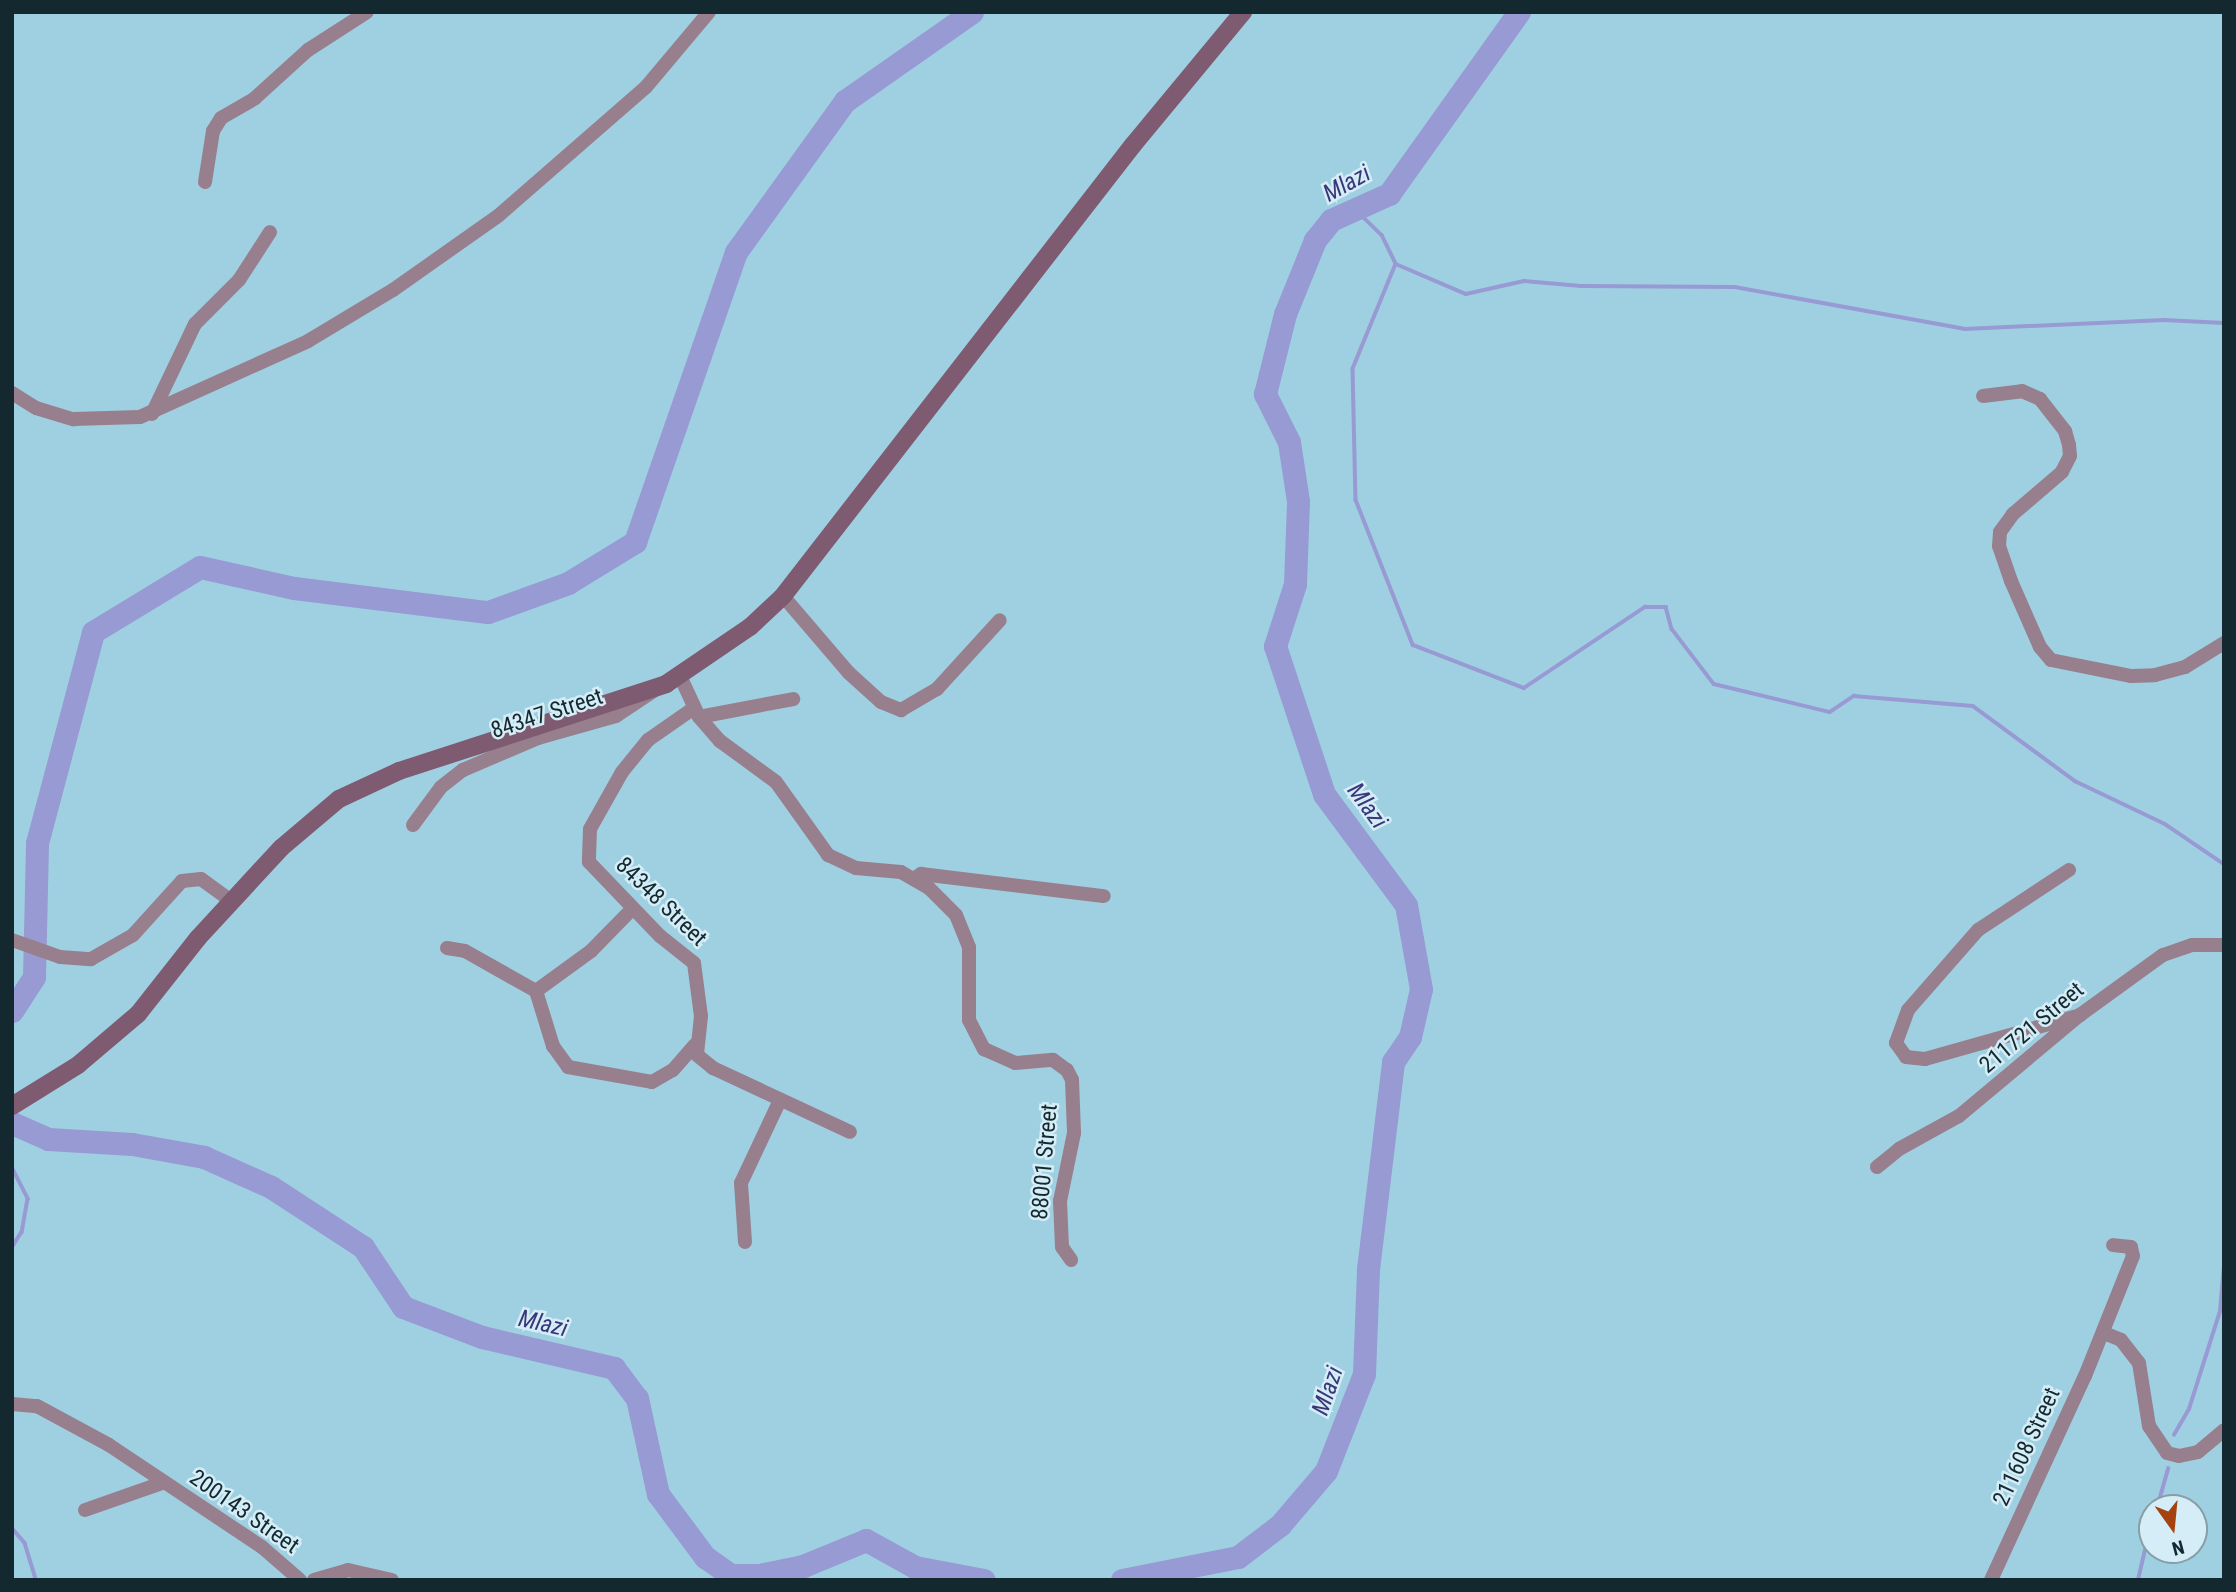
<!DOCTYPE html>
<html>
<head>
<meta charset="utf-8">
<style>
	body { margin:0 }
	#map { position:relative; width:2236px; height:1592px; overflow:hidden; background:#9fd0e2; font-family:"Roboto Condensed",sans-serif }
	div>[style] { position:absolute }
	.stream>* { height:3.5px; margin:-1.75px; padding:0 1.75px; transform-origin:1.75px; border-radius:1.75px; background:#989ad3 }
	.river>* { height:23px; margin:-11.5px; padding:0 11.5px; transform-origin:11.5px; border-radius:11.5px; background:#989ad3 }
	.street>* { height:14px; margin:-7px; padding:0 7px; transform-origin:7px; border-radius:7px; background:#987f8d }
	.secondary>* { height:18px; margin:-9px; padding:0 9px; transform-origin:9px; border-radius:9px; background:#7f5b71 }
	span { translate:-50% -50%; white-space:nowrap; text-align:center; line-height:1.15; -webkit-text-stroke:5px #d4edf6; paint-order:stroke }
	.street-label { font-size:23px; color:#14282f }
	.water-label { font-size:24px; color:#3a367a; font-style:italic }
	.frame { position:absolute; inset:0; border:14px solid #14282f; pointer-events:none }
	.north { position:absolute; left:2138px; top:1494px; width:70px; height:70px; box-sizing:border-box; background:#d4edf6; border:2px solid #879ea6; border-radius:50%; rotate:165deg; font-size:19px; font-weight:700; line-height:28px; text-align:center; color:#14282f }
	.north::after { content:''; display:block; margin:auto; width:24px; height:32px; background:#a64210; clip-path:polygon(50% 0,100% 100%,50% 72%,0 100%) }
</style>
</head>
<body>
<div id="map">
	<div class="stream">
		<div style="left:1357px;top:211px;width:35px;rotate:44deg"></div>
		<div style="left:1382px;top:235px;width:32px;rotate:64deg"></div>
		<div style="left:1396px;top:264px;width:76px;rotate:23.2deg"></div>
		<div style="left:1466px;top:294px;width:59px;rotate:-12.6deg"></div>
		<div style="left:1524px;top:281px;width:57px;rotate:5deg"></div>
		<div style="left:1581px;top:286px;width:154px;rotate:0.4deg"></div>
		<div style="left:1735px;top:287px;width:234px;rotate:10.3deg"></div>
		<div style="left:1965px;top:329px;width:199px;rotate:-2.6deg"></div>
		<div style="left:2164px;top:320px;width:60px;rotate:2.9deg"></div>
		<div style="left:1396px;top:264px;width:113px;rotate:112.3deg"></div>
		<div style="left:1353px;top:369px;width:131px;rotate:88.7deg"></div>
		<div style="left:1356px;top:500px;width:156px;rotate:68.5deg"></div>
		<div style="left:1413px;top:645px;width:119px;rotate:21.2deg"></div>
		<div style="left:1524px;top:688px;width:146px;rotate:-33.8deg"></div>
		<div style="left:1645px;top:607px;width:21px"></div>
		<div style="left:1666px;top:607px;width:23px;rotate:75deg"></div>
		<div style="left:1672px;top:629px;width:69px;rotate:52.6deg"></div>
		<div style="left:1714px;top:684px;width:119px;rotate:13.6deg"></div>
		<div style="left:1830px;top:712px;width:29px;rotate:-34deg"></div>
		<div style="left:1854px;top:696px;width:119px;rotate:4.8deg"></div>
		<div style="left:1973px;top:706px;width:127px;rotate:36.3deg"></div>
		<div style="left:2075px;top:781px;width:100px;rotate:25.5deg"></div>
		<div style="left:2165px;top:824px;width:71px;rotate:34.1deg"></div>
		<div style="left:12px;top:1167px;width:36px;rotate:63deg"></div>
		<div style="left:28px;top:1199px;width:34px;rotate:100deg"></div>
		<div style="left:22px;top:1232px;width:19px;rotate:122deg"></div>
		<div style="left:2174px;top:1435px;width:30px;rotate:-60deg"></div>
		<div style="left:2189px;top:1409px;width:103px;rotate:-72.4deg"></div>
		<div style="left:2220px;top:1311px;width:45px;rotate:-84.9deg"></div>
		<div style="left:2157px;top:1508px;width:41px;rotate:-74.2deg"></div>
		<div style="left:12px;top:1528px;width:20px;rotate:49deg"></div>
		<div style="left:25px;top:1543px;width:39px;rotate:73deg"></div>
		<div style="left:2138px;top:1580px;width:62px;rotate:-76.9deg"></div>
	</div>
	<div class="river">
		<div style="left:12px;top:1011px;width:40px;rotate:-57.1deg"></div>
		<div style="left:34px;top:977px;width:134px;rotate:-88.7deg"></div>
		<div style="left:37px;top:843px;width:218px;rotate:-75.1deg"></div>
		<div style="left:93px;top:632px;width:125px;rotate:-31.3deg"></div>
		<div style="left:200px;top:567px;width:96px;rotate:12.6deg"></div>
		<div style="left:294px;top:588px;width:195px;rotate:7.1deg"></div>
		<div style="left:488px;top:612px;width:85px;rotate:-19.9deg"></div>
		<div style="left:568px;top:583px;width:79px;rotate:-31.5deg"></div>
		<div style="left:635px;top:542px;width:307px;rotate:-70.8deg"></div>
		<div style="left:736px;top:252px;width:186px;rotate:-54.2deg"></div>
		<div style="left:845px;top:101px;width:155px;rotate:-35deg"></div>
		<div style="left:12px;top:1123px;width:39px;rotate:24deg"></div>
		<div style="left:48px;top:1139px;width:84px;rotate:3.4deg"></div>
		<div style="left:132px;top:1144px;width:73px;rotate:10.2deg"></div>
		<div style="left:204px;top:1157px;width:73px;rotate:24.1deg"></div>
		<div style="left:271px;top:1187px;width:110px;rotate:33.1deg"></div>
		<div style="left:363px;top:1247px;width:72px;rotate:56.3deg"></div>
		<div style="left:403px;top:1307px;width:85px;rotate:20.8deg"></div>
		<div style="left:482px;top:1337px;width:136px;rotate:13.2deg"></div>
		<div style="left:614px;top:1368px;width:38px;rotate:53deg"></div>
		<div style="left:637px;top:1398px;width:98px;rotate:77.7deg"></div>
		<div style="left:658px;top:1494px;width:79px;rotate:53.3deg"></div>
		<div style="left:705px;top:1557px;width:32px;rotate:35deg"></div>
		<div style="left:731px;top:1575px;width:28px"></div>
		<div style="left:759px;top:1575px;width:45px;rotate:-11.6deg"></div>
		<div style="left:803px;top:1566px;width:68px;rotate:-22.4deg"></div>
		<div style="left:866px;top:1540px;width:56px;rotate:28.9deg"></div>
		<div style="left:915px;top:1567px;width:70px;rotate:10.7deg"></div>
		<div style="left:1122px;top:1580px;width:118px;rotate:-11.2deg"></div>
		<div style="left:1238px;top:1557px;width:53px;rotate:-37.3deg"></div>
		<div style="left:1280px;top:1525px;width:71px;rotate:-49.6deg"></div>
		<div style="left:1326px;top:1471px;width:104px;rotate:-68.6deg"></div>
		<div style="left:1364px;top:1374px;width:105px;rotate:-87.8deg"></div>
		<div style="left:1368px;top:1269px;width:209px;rotate:-83.1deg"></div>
		<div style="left:1393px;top:1062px;width:30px;rotate:-56deg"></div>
		<div style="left:1410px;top:1037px;width:49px;rotate:-77.1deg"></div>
		<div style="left:1421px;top:989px;width:85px;rotate:-100.1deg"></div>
		<div style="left:1406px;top:905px;width:138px;rotate:-126.5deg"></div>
		<div style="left:1324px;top:794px;width:156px;rotate:-108.3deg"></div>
		<div style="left:1275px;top:646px;width:65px;rotate:-72.1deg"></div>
		<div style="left:1295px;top:584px;width:83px;rotate:-87.9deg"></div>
		<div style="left:1298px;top:501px;width:60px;rotate:-98.7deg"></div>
		<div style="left:1289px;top:442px;width:54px;rotate:-116.6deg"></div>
		<div style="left:1265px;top:394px;width:82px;rotate:-76deg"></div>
		<div style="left:1285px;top:314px;width:80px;rotate:-67.9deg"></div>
		<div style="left:1315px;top:240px;width:26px;rotate:-51deg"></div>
		<div style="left:1331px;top:220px;width:64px;rotate:-24.1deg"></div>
		<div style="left:1389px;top:194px;width:224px;rotate:-54.5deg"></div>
	</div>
	<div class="street">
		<div style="left:205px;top:182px;width:52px;rotate:-81.1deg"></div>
		<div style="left:213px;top:131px;width:15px;rotate:-58deg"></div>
		<div style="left:221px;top:118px;width:39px;rotate:-30deg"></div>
		<div style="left:255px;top:98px;width:72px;rotate:-42.2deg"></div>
		<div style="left:308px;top:50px;width:70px;rotate:-32.8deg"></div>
		<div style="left:12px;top:393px;width:28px;rotate:32deg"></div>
		<div style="left:36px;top:408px;width:39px;rotate:17deg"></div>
		<div style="left:73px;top:419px;width:67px;rotate:-1.7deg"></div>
		<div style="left:140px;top:417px;width:184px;rotate:-24.3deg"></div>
		<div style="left:308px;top:341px;width:99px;rotate:-31deg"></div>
		<div style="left:393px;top:290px;width:128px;rotate:-35.2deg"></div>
		<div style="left:498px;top:216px;width:196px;rotate:-41.1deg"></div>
		<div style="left:646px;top:87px;width:98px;rotate:-50deg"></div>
		<div style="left:1983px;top:396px;width:39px;rotate:-7deg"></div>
		<div style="left:2022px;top:391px;width:20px;rotate:24deg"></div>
		<div style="left:2040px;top:399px;width:41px;rotate:52deg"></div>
		<div style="left:2065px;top:431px;width:15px;rotate:74deg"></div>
		<div style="left:2069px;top:445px;width:11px;rotate:85deg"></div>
		<div style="left:2070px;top:456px;width:18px;rotate:117deg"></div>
		<div style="left:2062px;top:472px;width:65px;rotate:139.4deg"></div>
		<div style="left:2013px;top:514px;width:22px;rotate:126deg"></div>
		<div style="left:2000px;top:532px;width:14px;rotate:94deg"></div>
		<div style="left:1999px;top:546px;width:37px;rotate:71deg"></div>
		<div style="left:2011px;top:581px;width:72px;rotate:66.3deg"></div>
		<div style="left:2040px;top:647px;width:17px;rotate:50deg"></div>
		<div style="left:2051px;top:660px;width:82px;rotate:11.3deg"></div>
		<div style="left:2131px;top:676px;width:24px;rotate:-2deg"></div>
		<div style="left:2155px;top:675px;width:31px;rotate:-15deg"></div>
		<div style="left:2185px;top:667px;width:46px;rotate:-31.6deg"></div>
		<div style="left:152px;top:414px;width:100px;rotate:-64.5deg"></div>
		<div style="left:195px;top:324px;width:62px;rotate:-45deg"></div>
		<div style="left:239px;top:280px;width:57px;rotate:-57.1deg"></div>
		<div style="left:783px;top:596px;width:101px;rotate:49.4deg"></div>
		<div style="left:849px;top:673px;width:43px;rotate:42.2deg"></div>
		<div style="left:881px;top:702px;width:22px;rotate:22deg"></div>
		<div style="left:901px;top:710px;width:42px;rotate:-30.3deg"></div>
		<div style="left:937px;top:689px;width:93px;rotate:-47.6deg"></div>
		<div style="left:680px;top:676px;width:45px;rotate:65.1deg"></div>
		<div style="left:699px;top:717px;width:32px;rotate:49deg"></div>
		<div style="left:720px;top:741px;width:69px;rotate:36.2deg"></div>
		<div style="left:776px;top:782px;width:90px;rotate:54.5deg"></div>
		<div style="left:828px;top:855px;width:31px;rotate:25deg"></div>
		<div style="left:856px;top:868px;width:45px;rotate:5.1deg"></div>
		<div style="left:901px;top:872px;width:32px;rotate:30deg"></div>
		<div style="left:929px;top:888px;width:38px;rotate:45deg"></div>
		<div style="left:956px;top:915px;width:35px;rotate:68deg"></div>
		<div style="left:969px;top:947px;width:73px;rotate:90deg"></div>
		<div style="left:969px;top:1020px;width:33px;rotate:63deg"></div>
		<div style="left:984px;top:1049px;width:34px;rotate:24deg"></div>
		<div style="left:1015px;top:1063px;width:38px;rotate:-5deg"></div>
		<div style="left:1053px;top:1060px;width:17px;rotate:36deg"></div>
		<div style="left:1067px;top:1070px;width:11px;rotate:63deg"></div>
		<div style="left:1072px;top:1080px;width:53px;rotate:87.8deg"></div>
		<div style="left:1074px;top:1133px;width:69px;rotate:101.6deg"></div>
		<div style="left:1060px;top:1201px;width:46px;rotate:87.5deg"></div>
		<div style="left:1062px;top:1247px;width:16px;rotate:55deg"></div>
		<div style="left:694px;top:708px;width:56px;rotate:145.2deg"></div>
		<div style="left:648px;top:740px;width:41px;rotate:129.1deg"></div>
		<div style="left:622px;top:772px;width:65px;rotate:119.3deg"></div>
		<div style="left:590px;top:829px;width:33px;rotate:92deg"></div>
		<div style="left:589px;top:862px;width:103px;rotate:46.2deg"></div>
		<div style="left:660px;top:936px;width:43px;rotate:38.5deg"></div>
		<div style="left:694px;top:963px;width:53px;rotate:82.5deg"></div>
		<div style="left:701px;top:1016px;width:39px;rotate:96deg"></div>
		<div style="left:697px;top:1055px;width:21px;rotate:39deg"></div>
		<div style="left:713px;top:1068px;width:151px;rotate:25deg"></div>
		<div style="left:699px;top:717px;width:96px;rotate:-10.8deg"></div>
		<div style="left:413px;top:825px;width:47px;rotate:-53.6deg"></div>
		<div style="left:441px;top:787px;width:28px;rotate:-38deg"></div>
		<div style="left:463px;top:770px;width:82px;rotate:-23.1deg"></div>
		<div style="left:538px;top:738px;width:81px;rotate:-15.8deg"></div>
		<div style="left:616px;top:716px;width:47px;rotate:-33.7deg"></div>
		<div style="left:2069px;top:870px;width:109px;rotate:146.6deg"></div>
		<div style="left:1978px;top:930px;width:106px;rotate:131.2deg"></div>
		<div style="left:1908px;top:1010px;width:35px;rotate:110deg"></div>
		<div style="left:1896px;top:1043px;width:17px;rotate:54deg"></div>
		<div style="left:1906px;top:1057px;width:19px;rotate:6deg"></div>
		<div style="left:1925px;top:1059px;width:161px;rotate:-15.8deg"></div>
		<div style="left:914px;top:879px;width:9px;rotate:-36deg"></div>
		<div style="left:921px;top:874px;width:184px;rotate:6.9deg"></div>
		<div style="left:12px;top:940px;width:51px;rotate:19.5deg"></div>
		<div style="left:60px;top:957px;width:31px;rotate:4deg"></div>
		<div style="left:91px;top:959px;width:48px;rotate:-29.7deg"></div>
		<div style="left:133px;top:935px;width:73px;rotate:-47.8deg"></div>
		<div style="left:182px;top:881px;width:19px;rotate:-6deg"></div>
		<div style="left:201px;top:879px;width:39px;rotate:36deg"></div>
		<div style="left:447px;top:948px;width:18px;rotate:9deg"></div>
		<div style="left:465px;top:951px;width:81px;rotate:29.4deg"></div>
		<div style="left:536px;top:991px;width:58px;rotate:72.8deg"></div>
		<div style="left:553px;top:1046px;width:26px;rotate:54deg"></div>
		<div style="left:568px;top:1067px;width:85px;rotate:10.1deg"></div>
		<div style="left:652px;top:1082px;width:24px;rotate:-30deg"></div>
		<div style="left:673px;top:1070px;width:33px;rotate:-49deg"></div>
		<div style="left:536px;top:991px;width:68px;rotate:-36deg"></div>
		<div style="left:591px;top:951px;width:59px;rotate:-45.7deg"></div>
		<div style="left:1877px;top:1167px;width:28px;rotate:-39deg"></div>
		<div style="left:1899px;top:1149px;width:68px;rotate:-28.8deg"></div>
		<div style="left:1959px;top:1116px;width:158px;rotate:-39.9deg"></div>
		<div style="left:2080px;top:1015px;width:102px;rotate:-35.9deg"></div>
		<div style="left:2163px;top:955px;width:31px;rotate:-19deg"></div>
		<div style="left:2192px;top:945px;width:32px"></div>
		<div style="left:745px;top:1242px;width:59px;rotate:-93.9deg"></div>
		<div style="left:741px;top:1183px;width:92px;rotate:-64.8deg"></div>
		<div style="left:2104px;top:1333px;width:18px;rotate:22deg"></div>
		<div style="left:2121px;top:1340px;width:29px;rotate:52deg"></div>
		<div style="left:2139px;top:1363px;width:64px;rotate:81deg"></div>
		<div style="left:2149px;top:1426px;width:32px;rotate:56deg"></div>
		<div style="left:2167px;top:1453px;width:12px;rotate:14deg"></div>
		<div style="left:2179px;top:1456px;width:19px;rotate:-12deg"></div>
		<div style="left:2198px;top:1452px;width:34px;rotate:-40deg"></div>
		<div style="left:12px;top:1404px;width:25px;rotate:5deg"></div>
		<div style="left:37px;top:1406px;width:82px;rotate:28.4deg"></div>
		<div style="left:109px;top:1445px;width:184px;rotate:33.7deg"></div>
		<div style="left:262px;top:1547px;width:50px;rotate:41deg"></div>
		<div style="left:85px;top:1510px;width:82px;rotate:-19.3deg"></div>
		<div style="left:314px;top:1580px;width:35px;rotate:-16deg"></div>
		<div style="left:348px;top:1570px;width:45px;rotate:12.8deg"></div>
		<div style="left:1991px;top:1580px;width:225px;rotate:-65.3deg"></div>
		<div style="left:2085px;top:1376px;width:129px;rotate:-68.2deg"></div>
		<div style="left:2133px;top:1256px;width:9px;rotate:-103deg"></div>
		<div style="left:2131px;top:1247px;width:18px;rotate:-174deg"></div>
	</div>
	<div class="secondary">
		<div style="left:12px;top:1106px;width:78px;rotate:-31.8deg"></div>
		<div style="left:78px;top:1065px;width:79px;rotate:-40.4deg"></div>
		<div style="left:138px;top:1014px;width:97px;rotate:-51.7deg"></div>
		<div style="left:198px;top:938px;width:122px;rotate:-47.3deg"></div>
		<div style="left:281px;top:848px;width:76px;rotate:-40.2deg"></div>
		<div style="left:339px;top:799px;width:66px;rotate:-25deg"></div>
		<div style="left:399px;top:771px;width:281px;rotate:-18deg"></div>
		<div style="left:666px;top:684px;width:102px;rotate:-34.2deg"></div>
		<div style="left:750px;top:627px;width:45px;rotate:-43.2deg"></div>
		<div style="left:783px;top:596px;width:571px;rotate:-52.19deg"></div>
		<div style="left:1133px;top:145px;width:173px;rotate:-50.4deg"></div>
	</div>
	<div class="street-label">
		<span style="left:547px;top:714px;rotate:-18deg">84347 Street</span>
		<span style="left:661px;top:902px;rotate:44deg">84348 Street</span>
		<span style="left:2032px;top:1028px;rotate:-40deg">211721 Street</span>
		<span style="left:1045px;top:1162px;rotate:-85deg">88001 Street</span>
		<span style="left:2027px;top:1447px;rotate:-65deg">211608 Street</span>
		<span style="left:244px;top:1512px;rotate:35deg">200143 Street</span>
	</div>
	<div class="water-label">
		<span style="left:1347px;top:184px;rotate:-29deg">Mlazi</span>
		<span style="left:1367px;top:806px;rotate:54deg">Mlazi</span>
		<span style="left:543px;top:1324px;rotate:13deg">Mlazi</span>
		<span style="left:1328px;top:1391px;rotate:-71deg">Mlazi</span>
	</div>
	<div class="frame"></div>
	<div class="north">N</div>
</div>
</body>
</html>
